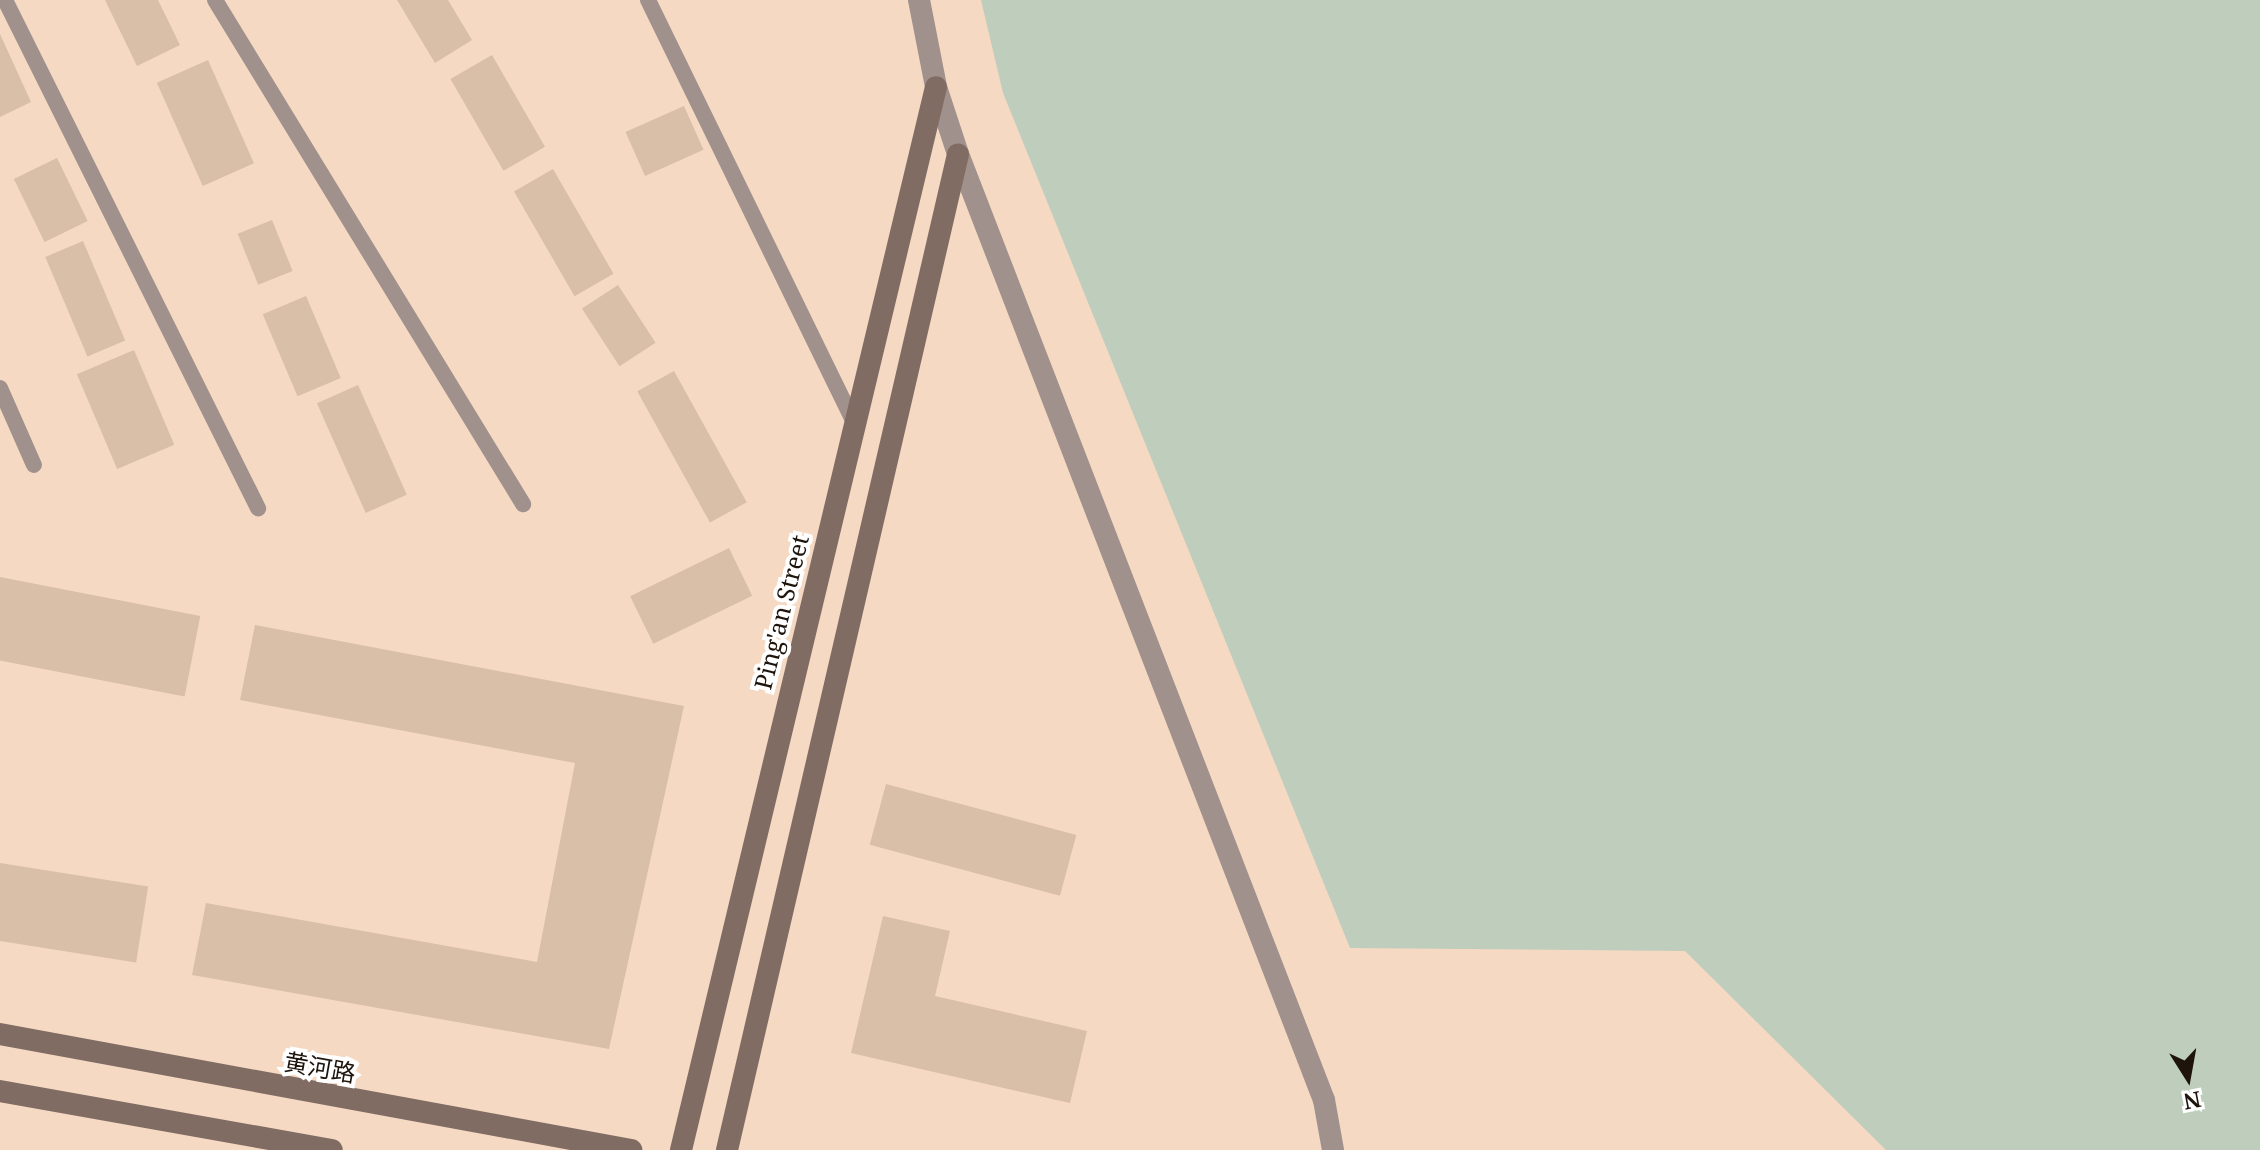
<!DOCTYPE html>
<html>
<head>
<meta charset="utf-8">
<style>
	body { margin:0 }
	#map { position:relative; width:2260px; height:1150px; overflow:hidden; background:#f5d9c3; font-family:"Noto Serif","Noto Sans SC",serif }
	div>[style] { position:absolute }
	.green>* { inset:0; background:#becdbc }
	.building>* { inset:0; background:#d9bea8; transform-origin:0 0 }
	.service>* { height:16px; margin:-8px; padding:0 8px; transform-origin:8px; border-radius:8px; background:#a0918c }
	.tertiary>* { height:22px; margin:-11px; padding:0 11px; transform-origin:11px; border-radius:11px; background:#a0918c }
	.secondary>* { height:22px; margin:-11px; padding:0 11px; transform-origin:11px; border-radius:11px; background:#816c64 }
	span { translate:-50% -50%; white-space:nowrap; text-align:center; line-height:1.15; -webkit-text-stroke:8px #fff; paint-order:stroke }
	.street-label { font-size:24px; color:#1e140c }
	.north { position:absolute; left:2148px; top:1038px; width:80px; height:80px; -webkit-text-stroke:6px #fff; paint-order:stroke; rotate:169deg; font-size:22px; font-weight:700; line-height:32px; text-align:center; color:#1e140c }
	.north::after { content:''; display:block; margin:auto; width:28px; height:36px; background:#1e140c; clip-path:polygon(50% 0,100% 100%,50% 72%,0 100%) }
</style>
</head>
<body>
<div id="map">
	<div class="green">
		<div style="clip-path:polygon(981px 0,2260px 0,2260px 1150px,1886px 1150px,1685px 951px,1350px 948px,1003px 93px)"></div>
	</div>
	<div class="building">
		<div style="clip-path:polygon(105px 0,158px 0,180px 45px,137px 66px)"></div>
		<div style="clip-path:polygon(397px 0,448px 0,472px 40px,435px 63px)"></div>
		<div style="clip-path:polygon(0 34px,31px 102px,0 117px)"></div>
		<div style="left:492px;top:55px;width:106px;height:48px;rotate:60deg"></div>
		<div style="left:208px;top:60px;width:113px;height:56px;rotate:66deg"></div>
		<div style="left:684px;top:106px;width:48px;height:64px;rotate:66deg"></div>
		<div style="left:57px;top:158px;width:70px;height:48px;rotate:64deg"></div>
		<div style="left:553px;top:169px;width:121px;height:45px;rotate:60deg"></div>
		<div style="left:272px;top:220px;width:55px;height:37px;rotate:68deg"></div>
		<div style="left:83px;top:241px;width:108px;height:41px;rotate:67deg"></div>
		<div style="left:618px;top:285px;width:69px;height:43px;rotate:57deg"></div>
		<div style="left:306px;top:296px;width:89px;height:47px;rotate:67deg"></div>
		<div style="left:134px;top:350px;width:103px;height:62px;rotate:67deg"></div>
		<div style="left:674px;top:371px;width:150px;height:42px;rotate:61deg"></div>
		<div style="left:358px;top:385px;width:120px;height:45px;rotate:66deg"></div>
		<div style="left:729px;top:548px;width:53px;height:110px;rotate:64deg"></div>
		<div style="left:0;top:577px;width:204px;height:82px;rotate:11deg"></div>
		<div style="clip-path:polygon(255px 625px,684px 706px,609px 1049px,192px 975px,206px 903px,537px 962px,575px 763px,240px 700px)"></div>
		<div style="left:886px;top:784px;width:197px;height:63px;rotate:15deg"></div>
		<div style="left:0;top:863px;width:150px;height:77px;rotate:9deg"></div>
		<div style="clip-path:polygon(883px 916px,950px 931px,935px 996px,1087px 1031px,1070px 1103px,851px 1053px)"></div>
	</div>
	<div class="service">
		<div style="left:5px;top:0;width:568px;rotate:63.53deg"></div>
		<div style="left:215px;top:0;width:591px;rotate:58.57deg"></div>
		<div style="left:648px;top:0;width:470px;rotate:64deg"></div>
		<div style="left:0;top:388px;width:84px;rotate:66.2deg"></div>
	</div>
	<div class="tertiary">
		<div style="left:919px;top:0;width:89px;rotate:78.9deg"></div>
		<div style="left:936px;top:87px;width:71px;rotate:71.8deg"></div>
		<div style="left:958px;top:154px;width:1014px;rotate:68.85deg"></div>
		<div style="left:1324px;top:1100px;width:51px;rotate:79.8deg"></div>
	</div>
	<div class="secondary">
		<div style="left:0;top:1034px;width:642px;rotate:10.42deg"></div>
		<div style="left:0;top:1091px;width:337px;rotate:10.1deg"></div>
		<div style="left:681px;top:1150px;width:1093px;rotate:-76.51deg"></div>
		<div style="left:727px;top:1150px;width:1022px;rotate:-76.94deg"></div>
	</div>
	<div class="street-label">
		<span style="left:781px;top:612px;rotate:-76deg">Ping'an Street</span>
		<span style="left:320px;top:1067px;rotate:10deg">黄河路</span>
	</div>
	<div class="north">N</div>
</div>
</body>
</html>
